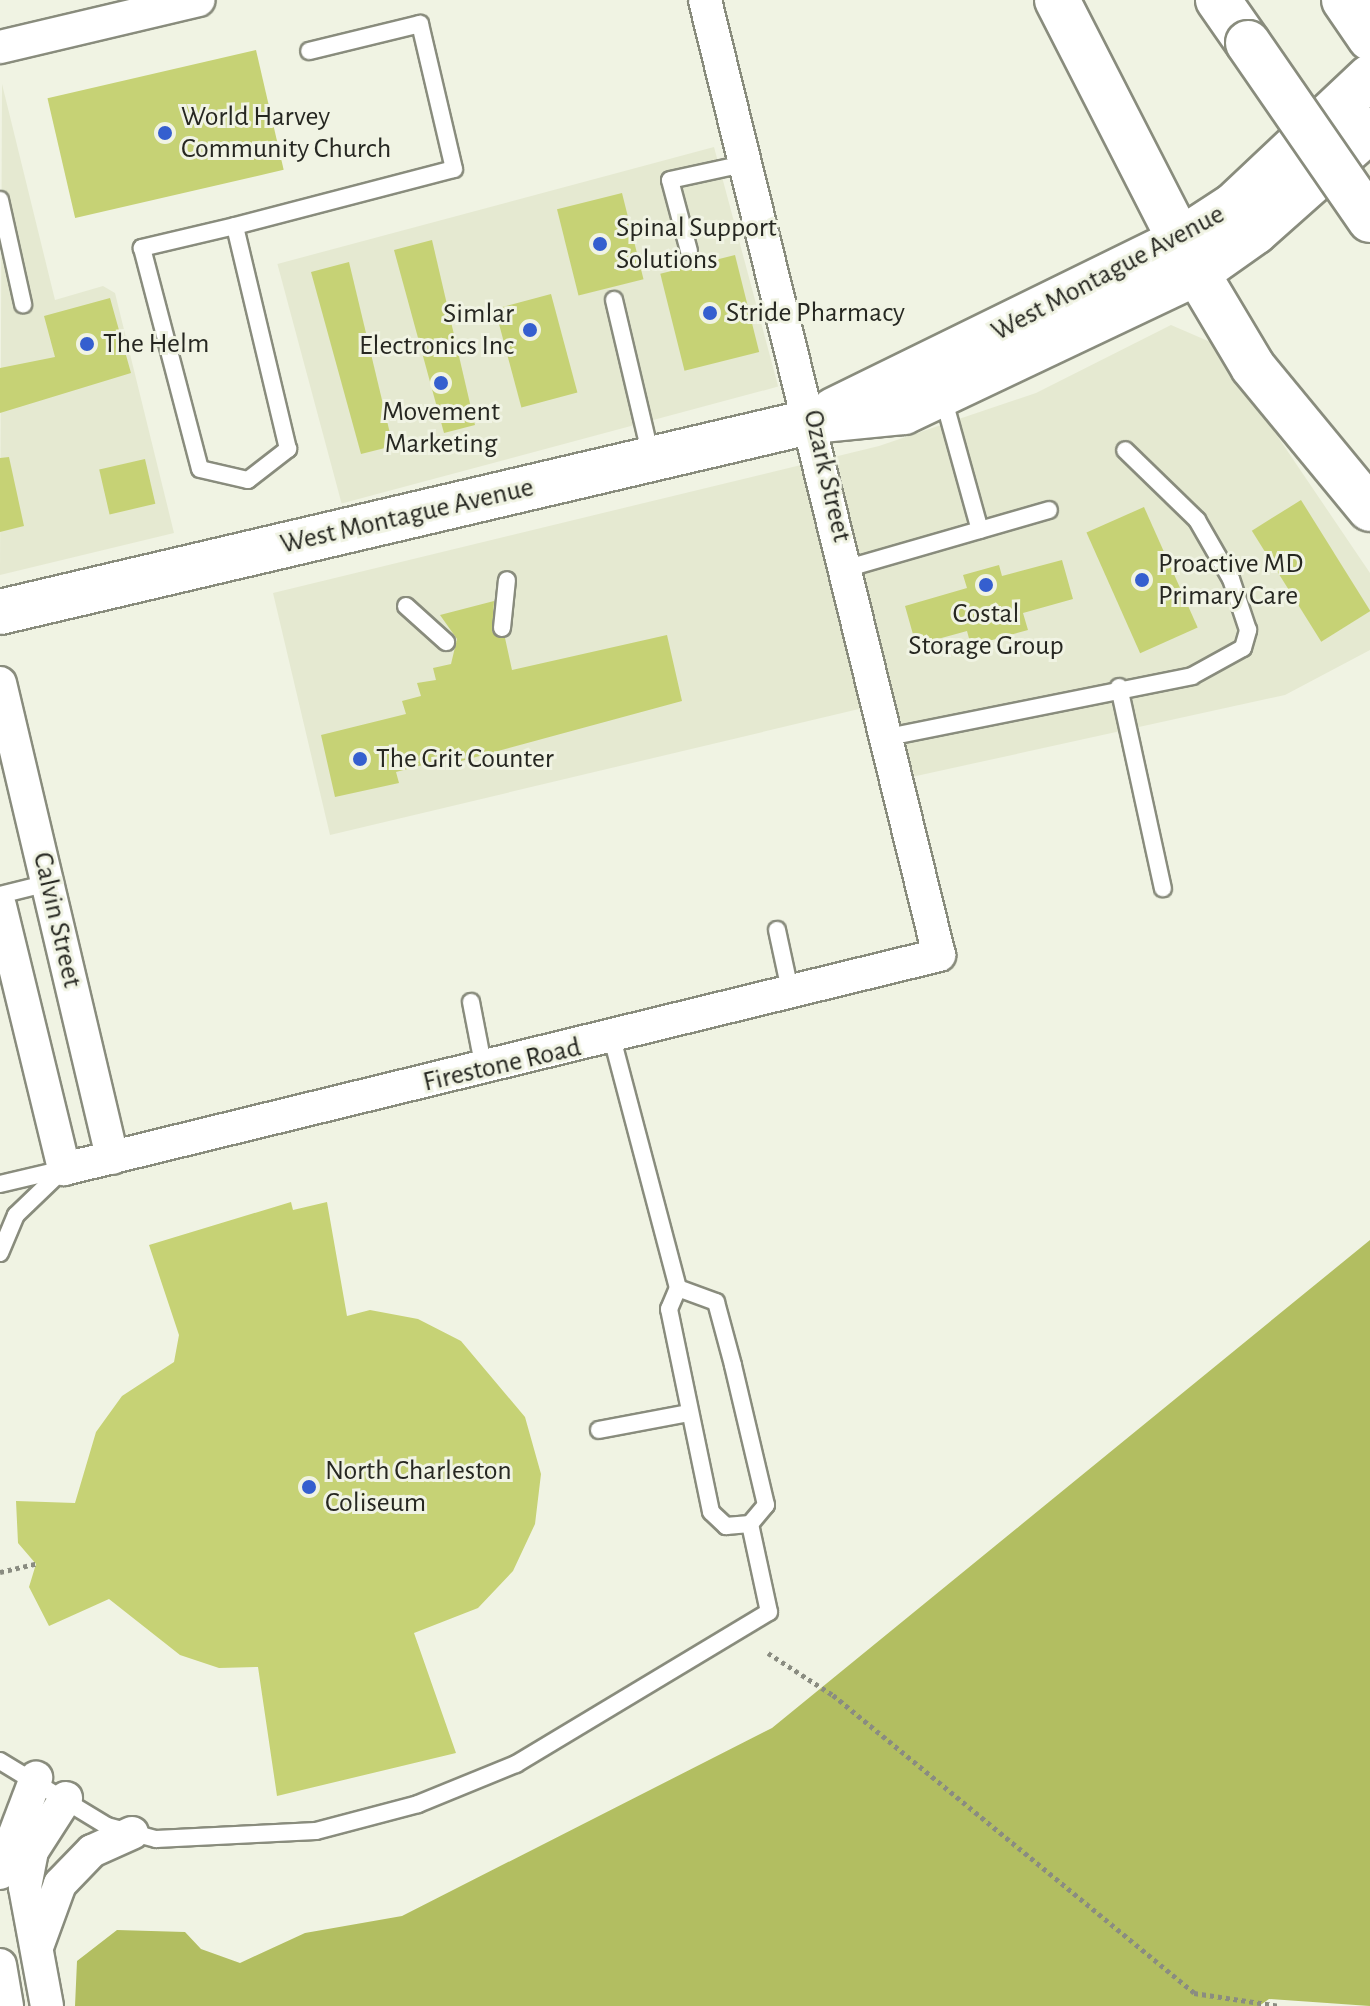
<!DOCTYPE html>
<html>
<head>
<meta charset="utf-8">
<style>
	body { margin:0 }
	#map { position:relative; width:1370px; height:2006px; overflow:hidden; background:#f0f3e3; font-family:"Alegreya Sans",sans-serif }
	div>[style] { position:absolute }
	.built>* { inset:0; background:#e5e9d1; transform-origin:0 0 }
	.forest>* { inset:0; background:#b2be61 }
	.building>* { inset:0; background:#c6d275; transform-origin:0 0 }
	.path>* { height:5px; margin-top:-2.5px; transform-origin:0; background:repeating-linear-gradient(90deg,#8a8c81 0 4px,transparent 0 8px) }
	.roads { filter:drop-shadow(2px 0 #898c7d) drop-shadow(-2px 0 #898c7d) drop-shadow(0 2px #898c7d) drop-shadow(0 -2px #898c7d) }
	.lane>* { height:16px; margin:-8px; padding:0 8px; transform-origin:8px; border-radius:8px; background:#fff }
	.street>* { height:32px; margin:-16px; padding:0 16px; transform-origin:16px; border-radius:16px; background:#fff }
	.secondary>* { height:44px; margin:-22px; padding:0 22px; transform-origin:22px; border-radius:22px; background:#fff }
	.highway>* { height:44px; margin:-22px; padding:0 22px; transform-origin:22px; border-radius:22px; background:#fff }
	.bridges { filter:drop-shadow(2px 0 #898c7d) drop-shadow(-2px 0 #898c7d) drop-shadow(0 2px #898c7d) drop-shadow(0 -2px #898c7d) }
	.highway-bridge>* { height:44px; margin:-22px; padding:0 22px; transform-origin:22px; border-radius:22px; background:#fff }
	.dots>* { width:22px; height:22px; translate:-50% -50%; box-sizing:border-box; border:4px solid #f0f3e3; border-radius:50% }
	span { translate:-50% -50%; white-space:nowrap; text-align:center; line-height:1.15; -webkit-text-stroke:6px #f0f3e3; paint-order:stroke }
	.poi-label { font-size:28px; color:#262721 }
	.left { translate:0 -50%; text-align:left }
	.right { translate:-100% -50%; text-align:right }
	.street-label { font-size:28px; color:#262721 }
</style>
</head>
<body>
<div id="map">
	<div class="built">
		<div style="clip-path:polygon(2px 84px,55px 300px,103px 286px,115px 293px,174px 533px,0 575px)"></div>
		<div style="left:714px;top:147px;width:248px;height:452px;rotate:75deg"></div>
		<div style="clip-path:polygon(1171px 325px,1215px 344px,1370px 573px,1370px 650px,1285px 695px,898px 780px,880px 704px,330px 835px,273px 593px,879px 446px,1036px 393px)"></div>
	</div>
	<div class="forest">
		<div style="clip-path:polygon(1370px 1240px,1370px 2006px,1269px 1999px,1259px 2006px,75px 2006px,77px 1961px,117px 1930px,185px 1932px,201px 1949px,240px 1963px,305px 1933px,402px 1916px,772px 1728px)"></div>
	</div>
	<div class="building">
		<div style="left:256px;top:50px;width:123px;height:214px;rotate:77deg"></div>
		<div style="left:622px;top:193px;width:89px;height:67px;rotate:76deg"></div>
		<div style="clip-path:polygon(432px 240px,475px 425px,444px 433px,394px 250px)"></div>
		<div style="left:735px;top:255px;width:100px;height:77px;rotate:76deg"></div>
		<div style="clip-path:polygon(349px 262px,393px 446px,361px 454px,311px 272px)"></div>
		<div style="left:551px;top:294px;width:102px;height:58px;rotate:75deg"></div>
		<div style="clip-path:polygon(110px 298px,131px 373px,0 413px,0 368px,55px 357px,44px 316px)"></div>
		<div style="clip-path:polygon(9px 457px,24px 526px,0 532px,0 458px)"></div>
		<div style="left:145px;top:459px;width:46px;height:47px;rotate:77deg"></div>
		<div style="left:1301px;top:500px;width:131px;height:58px;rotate:58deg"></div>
		<div style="left:1144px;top:507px;width:132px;height:63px;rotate:66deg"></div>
		<div style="clip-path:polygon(1062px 560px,1073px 599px,1023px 613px,1028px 630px,971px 646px,967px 631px,916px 645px,905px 606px,967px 588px,963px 575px,999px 565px,1002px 576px)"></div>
		<div style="clip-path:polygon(494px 601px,492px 632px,505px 638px,512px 670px,667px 635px,682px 701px,454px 763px,453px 757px,396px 772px,399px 783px,335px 797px,321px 735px,406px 714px,402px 701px,421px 696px,417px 683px,436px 680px,433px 668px,451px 664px,457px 639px,440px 615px)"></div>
		<div style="clip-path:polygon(291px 1202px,293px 1210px,327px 1202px,347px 1316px,370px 1310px,418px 1319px,461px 1341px,525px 1417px,541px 1474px,535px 1524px,513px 1571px,478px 1608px,414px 1633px,456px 1753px,277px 1796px,258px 1667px,219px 1668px,180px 1655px,109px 1599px,49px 1626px,29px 1587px,36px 1564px,18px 1543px,16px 1501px,75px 1503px,96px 1432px,122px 1396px,174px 1362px,179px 1335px,149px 1245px)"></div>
	</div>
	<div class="path">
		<div style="left:0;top:1572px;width:37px;rotate:-13deg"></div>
		<div style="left:768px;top:1653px;width:77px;rotate:32.9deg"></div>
		<div style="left:833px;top:1695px;width:468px;rotate:39.5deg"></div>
		<div style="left:1194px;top:1993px;width:87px;rotate:8.6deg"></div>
	</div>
	<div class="roads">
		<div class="lane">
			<div style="left:0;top:200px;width:107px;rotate:77.5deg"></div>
			<div style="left:235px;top:226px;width:96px;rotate:166.7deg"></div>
			<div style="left:142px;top:248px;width:228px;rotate:75.3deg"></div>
			<div style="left:200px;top:469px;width:49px;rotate:12.9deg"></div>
			<div style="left:248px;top:480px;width:51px;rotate:-37.8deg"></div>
			<div style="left:288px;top:449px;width:229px;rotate:-103.4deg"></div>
			<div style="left:235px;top:226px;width:226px;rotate:-14.6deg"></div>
			<div style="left:454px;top:169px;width:149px;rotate:-103.2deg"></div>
			<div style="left:420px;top:24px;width:114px;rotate:166.3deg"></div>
			<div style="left:689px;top:251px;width:73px;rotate:-105deg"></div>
			<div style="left:670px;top:180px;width:80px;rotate:-12.3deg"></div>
			<div style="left:614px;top:300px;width:161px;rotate:76.7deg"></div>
			<div style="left:943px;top:397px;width:138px;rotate:74.5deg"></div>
			<div style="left:848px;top:568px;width:209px;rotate:-16.1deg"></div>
			<div style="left:406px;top:606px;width:54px;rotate:42deg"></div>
			<div style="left:502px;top:628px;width:48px;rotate:-84.1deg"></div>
			<div style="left:1119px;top:687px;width:206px;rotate:77.7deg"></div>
			<div style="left:888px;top:737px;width:310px;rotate:-11.3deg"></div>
			<div style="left:1192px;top:676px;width:58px;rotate:-28.8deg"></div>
			<div style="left:1243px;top:648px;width:19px;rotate:-74deg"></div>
			<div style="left:1248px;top:630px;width:54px;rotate:-108.4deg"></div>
			<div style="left:1231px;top:579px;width:68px;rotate:-120deg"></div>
			<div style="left:1197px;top:520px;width:100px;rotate:-135.8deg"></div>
			<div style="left:0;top:895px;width:49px;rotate:-14deg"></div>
			<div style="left:777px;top:930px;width:66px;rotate:77.8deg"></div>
			<div style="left:471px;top:1002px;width:68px;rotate:79deg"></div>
			<div style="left:0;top:1184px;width:61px;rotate:-13.3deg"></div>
			<div style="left:0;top:1253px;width:41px;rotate:-67.2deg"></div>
			<div style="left:16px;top:1215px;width:66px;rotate:-43.8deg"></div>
			<div style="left:678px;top:1288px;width:23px;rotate:113deg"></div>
			<div style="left:669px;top:1309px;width:207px;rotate:78.3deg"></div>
			<div style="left:711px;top:1512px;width:21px;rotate:43deg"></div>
			<div style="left:726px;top:1526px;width:24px;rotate:-5deg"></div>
			<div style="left:599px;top:1430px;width:92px;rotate:-10.7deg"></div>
			<div style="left:0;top:1761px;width:125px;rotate:31.3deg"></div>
			<div style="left:107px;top:1826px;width:51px;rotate:14.9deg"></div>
			<div style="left:156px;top:1839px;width:160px;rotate:-2.9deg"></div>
			<div style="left:316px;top:1831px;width:106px;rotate:-14.8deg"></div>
			<div style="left:418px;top:1804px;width:106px;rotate:-22.2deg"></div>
			<div style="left:516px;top:1764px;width:295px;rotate:-31deg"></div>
			<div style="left:769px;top:1612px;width:90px;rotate:-102.2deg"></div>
			<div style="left:750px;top:1524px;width:25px;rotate:-50deg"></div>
			<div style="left:766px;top:1505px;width:144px;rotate:-103.3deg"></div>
			<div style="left:733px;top:1365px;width:65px;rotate:-105.1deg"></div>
			<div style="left:716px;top:1302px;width:40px;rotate:-159.8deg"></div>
			<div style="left:678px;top:1288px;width:258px;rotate:-104.8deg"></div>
		</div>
		<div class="street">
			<div style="left:0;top:47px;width:204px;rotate:-13.3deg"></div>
			<div style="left:0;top:683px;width:488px;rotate:76.7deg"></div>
			<div style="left:0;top:906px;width:271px;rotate:76.3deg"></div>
			<div style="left:64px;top:1169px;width:901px;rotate:-13.74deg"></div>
			<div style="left:939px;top:955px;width:983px;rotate:-103.77deg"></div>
			<div style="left:0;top:1873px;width:102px;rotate:-69.2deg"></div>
			<div style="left:37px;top:1947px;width:67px;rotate:-69.9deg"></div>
			<div style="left:60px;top:1884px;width:46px;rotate:-45.9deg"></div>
			<div style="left:92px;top:1851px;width:44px;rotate:-24.2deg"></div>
			<div style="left:0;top:1965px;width:42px;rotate:80.3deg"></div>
			<div style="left:47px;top:2006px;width:121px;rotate:-100.5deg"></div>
			<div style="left:25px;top:1887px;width:37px;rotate:-79deg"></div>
			<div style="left:32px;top:1851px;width:63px;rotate:-57.3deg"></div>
		</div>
		<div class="secondary">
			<div style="left:1197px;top:273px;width:109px;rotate:59.2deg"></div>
			<div style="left:1253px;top:367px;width:184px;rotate:50.5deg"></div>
			<div style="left:834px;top:410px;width:384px;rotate:-26.1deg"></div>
			<div style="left:1179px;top:241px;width:66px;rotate:-33.2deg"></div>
			<div style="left:1234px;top:205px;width:187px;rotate:-43.3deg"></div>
			<div style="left:0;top:612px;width:835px;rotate:-13.22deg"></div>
			<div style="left:813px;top:421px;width:91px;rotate:-5.6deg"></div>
			<div style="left:904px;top:412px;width:324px;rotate:-25.4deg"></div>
			<div style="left:1197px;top:273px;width:71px;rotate:-35.3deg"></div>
			<div style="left:1255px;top:232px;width:154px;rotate:-41.6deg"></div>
		</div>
		<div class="highway">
			<div style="left:1057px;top:0;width:307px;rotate:62.9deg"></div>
			<div style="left:1218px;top:0;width:52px;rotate:55.1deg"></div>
			<div style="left:1344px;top:0;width:46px;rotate:55.6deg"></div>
		</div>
	</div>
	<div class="bridges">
		<div class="highway-bridge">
			<div style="left:1248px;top:43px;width:215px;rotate:55.4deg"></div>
		</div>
	</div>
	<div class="dots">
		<div style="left:165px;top:133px;background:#355fcf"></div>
		<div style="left:600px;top:244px;background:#355fcf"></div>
		<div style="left:710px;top:313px;background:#355fcf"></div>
		<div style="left:530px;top:330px;background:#355fcf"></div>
		<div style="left:87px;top:344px;background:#355fcf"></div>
		<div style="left:441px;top:383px;background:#355fcf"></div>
		<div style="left:1142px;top:580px;background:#355fcf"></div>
		<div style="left:986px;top:585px;background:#355fcf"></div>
		<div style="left:360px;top:759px;background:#355fcf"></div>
		<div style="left:309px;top:1487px;background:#355fcf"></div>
	</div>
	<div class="poi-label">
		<span class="left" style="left:181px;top:133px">World Harvey<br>Community Church</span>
		<span class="left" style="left:616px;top:244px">Spinal Support<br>Solutions</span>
		<span class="left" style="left:726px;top:313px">Stride Pharmacy</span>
		<span class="right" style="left:514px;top:330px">Simlar<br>Electronics Inc</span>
		<span class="left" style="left:103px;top:344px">The Helm</span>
		<span style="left:441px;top:428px">Movement<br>Marketing</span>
		<span class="left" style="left:1158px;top:580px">Proactive MD<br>Primary Care</span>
		<span style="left:986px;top:630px">Costal<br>Storage Group</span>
		<span class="left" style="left:376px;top:759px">The Grit Counter</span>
		<span class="left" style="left:325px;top:1487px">North Charleston<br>Coliseum</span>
	</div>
	<div class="street-label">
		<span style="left:1108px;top:273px;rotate:-28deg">West Montague Avenue</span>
		<span style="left:827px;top:476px;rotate:77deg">Ozark Street</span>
		<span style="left:407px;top:516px;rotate:-13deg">West Montague Avenue</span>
		<span style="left:57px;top:920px;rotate:77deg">Calvin Street</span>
		<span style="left:502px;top:1065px;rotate:-13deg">Firestone Road</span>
	</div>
</div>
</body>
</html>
